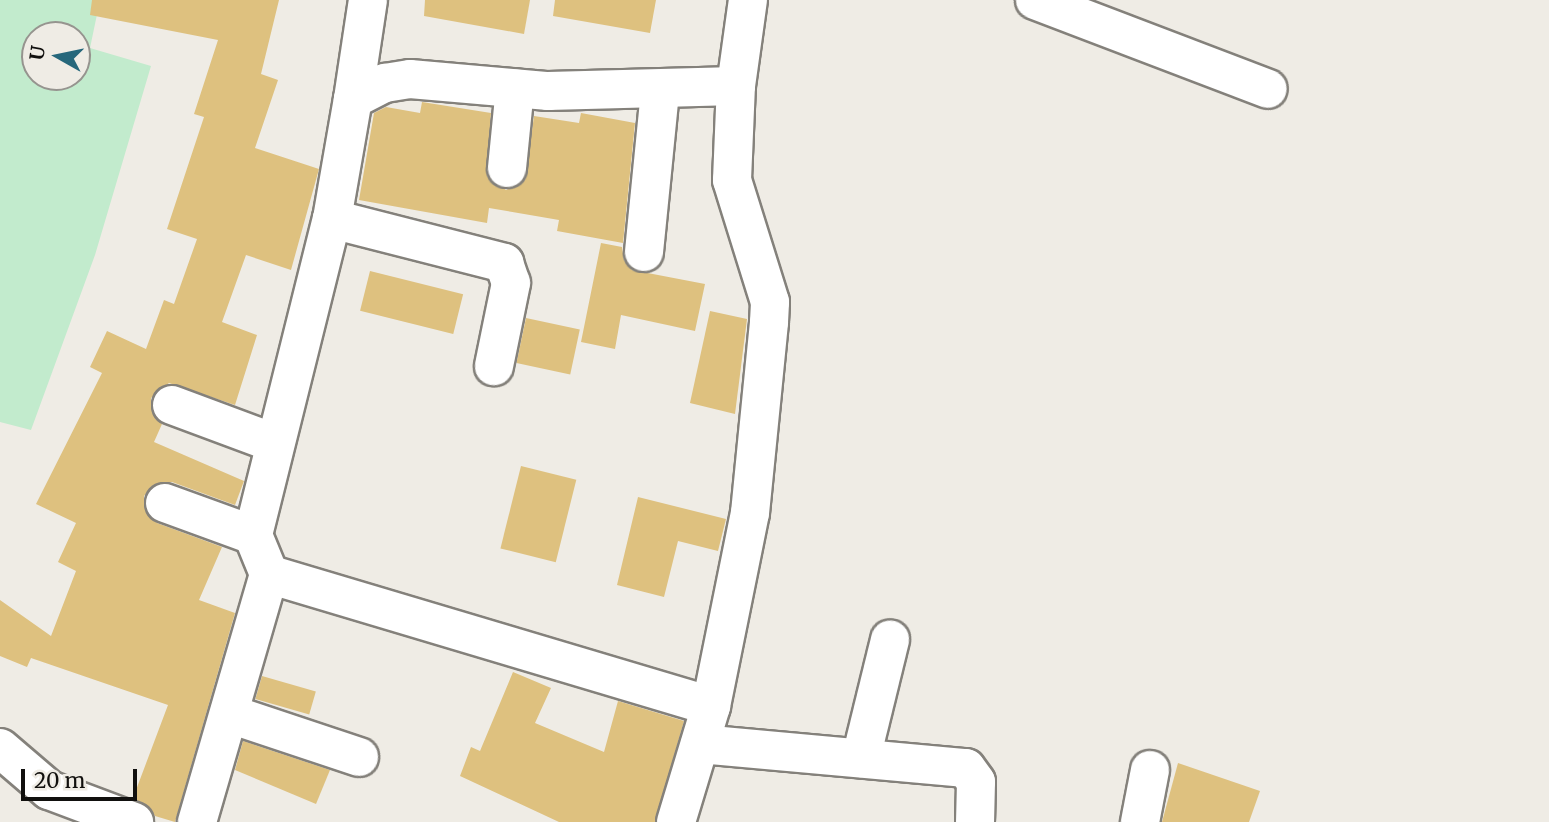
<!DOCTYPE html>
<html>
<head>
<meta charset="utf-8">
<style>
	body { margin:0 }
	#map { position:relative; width:1549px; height:822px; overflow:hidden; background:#efece5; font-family:Merriweather,serif }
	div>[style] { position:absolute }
	.green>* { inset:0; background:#c2ebcd }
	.building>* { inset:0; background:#dec17f; transform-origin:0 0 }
	.roads { filter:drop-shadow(2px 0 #84817b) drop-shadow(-2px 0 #84817b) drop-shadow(0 2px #84817b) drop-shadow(0 -2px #84817b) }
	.minor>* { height:38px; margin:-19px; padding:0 19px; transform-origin:19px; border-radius:19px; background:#fff }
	span { translate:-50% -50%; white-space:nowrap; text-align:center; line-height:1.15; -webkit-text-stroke:6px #efece5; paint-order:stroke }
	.north { position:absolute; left:21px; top:21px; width:70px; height:70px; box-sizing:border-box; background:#efece5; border:2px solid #96948f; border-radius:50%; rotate:279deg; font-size:19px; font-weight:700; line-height:28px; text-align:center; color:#11100e }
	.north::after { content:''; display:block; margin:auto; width:24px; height:32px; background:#26677b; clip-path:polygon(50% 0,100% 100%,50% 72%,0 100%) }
	.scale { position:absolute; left:21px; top:769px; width:116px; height:32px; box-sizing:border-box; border:4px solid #11100e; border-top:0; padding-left:9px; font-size:21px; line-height:24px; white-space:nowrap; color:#11100e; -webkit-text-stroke:5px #efece5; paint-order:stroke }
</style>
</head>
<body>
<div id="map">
	<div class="green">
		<div style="clip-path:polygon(evenodd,0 0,100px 0,90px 48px,151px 66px,95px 255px,31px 430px,0 422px,0 0,35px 35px,77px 35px,77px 77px,35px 77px,35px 35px)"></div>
	</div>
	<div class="building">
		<div style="clip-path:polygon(92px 0,279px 0,261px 74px,278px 80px,255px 148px,319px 169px,291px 270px,246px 255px,222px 322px,257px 335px,235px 405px,169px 383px,151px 398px,151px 409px,162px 424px,154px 442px,244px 481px,235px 505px,172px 482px,152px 486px,144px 496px,144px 507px,157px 523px,222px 547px,199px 600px,235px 613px,175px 822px,155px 816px,150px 808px,133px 798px,168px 705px,31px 658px,27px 667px,0 656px,0 600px,51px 636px,76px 571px,58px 562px,76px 523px,36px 504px,102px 373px,90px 367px,107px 331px,146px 349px,164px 300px,174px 304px,197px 239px,167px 229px,204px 117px,194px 114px,218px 40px,90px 15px)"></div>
		<div style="clip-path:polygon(425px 0,530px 0,524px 34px,424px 16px)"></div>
		<div style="clip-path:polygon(555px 0,656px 0,650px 33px,553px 16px)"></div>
		<div style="clip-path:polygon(422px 102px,491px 113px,487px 176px,506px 190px,525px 180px,534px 116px,579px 123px,581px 113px,635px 123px,623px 243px,557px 231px,559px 220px,489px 208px,487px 223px,359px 200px,374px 113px,386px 107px,420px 113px)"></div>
		<div style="clip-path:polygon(601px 243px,622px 247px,624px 260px,632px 270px,705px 284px,695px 331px,621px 315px,615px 349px,581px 342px)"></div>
		<div style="left:370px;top:271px;width:96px;height:41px;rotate:14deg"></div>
		<div style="clip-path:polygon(710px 311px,747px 319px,735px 414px,690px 403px)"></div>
		<div style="left:526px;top:318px;width:55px;height:46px;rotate:12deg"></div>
		<div style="left:521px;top:466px;width:57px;height:85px;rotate:14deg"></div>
		<div style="clip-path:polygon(638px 497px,726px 519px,718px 551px,678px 541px,664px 597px,617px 585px)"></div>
		<div style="clip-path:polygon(513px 672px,551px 688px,535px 723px,604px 752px,618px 701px,684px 721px,655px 822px,559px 822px,460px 776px,471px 747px,480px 751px)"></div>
		<div style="left:262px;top:676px;width:56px;height:24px;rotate:16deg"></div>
		<div style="clip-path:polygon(243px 741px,330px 770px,316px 804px,235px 770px)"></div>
		<div style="clip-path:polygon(1178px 763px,1260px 791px,1249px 822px,1162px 822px)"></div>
	</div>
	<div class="roads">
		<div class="minor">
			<div style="left:1035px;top:0;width:249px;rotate:20.9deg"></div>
			<div style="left:353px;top:99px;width:100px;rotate:-81.4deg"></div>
			<div style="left:507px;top:168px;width:80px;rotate:-84.3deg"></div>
			<div style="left:332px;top:219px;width:178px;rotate:14.3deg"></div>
			<div style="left:504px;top:263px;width:21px;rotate:71deg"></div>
			<div style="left:511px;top:283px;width:85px;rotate:101.6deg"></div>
			<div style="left:644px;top:252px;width:162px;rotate:-84.3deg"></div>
			<div style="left:172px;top:405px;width:109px;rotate:20.4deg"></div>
			<div style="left:165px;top:503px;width:94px;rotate:20deg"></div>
			<div style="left:711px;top:706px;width:461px;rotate:-163.4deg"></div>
			<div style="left:269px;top:574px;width:42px;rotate:-112.3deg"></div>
			<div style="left:253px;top:535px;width:326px;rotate:-76deg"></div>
			<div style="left:332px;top:219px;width:122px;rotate:-80.1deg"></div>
			<div style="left:353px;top:99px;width:36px;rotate:-27deg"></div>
			<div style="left:385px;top:83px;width:25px;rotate:-9deg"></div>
			<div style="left:410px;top:79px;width:139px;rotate:5deg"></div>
			<div style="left:548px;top:91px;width:188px;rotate:-1.5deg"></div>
			<div style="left:230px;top:714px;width:136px;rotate:18.4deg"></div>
			<div style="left:700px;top:744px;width:267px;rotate:5.2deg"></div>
			<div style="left:966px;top:768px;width:17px;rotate:54deg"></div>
			<div style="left:976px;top:782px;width:40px;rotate:91.4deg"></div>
			<div style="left:0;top:748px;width:65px;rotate:40.6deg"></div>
			<div style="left:49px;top:790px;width:91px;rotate:20.6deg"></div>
			<div style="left:861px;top:758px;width:122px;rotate:-76.2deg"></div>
			<div style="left:197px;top:822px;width:258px;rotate:-73.8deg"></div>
			<div style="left:676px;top:822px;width:121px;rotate:-73.2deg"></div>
			<div style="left:711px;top:706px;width:197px;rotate:-78.6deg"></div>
			<div style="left:750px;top:513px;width:192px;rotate:-84.3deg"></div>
			<div style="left:769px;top:322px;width:20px;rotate:-87deg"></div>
			<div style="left:770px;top:302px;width:128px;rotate:-107.3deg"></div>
			<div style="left:732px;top:180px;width:94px;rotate:-87.6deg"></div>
			<div style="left:736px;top:86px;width:87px;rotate:-82.1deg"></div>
			<div style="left:1140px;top:822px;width:53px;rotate:-79.1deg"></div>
		</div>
	</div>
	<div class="north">U</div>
	<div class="scale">20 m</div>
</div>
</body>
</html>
